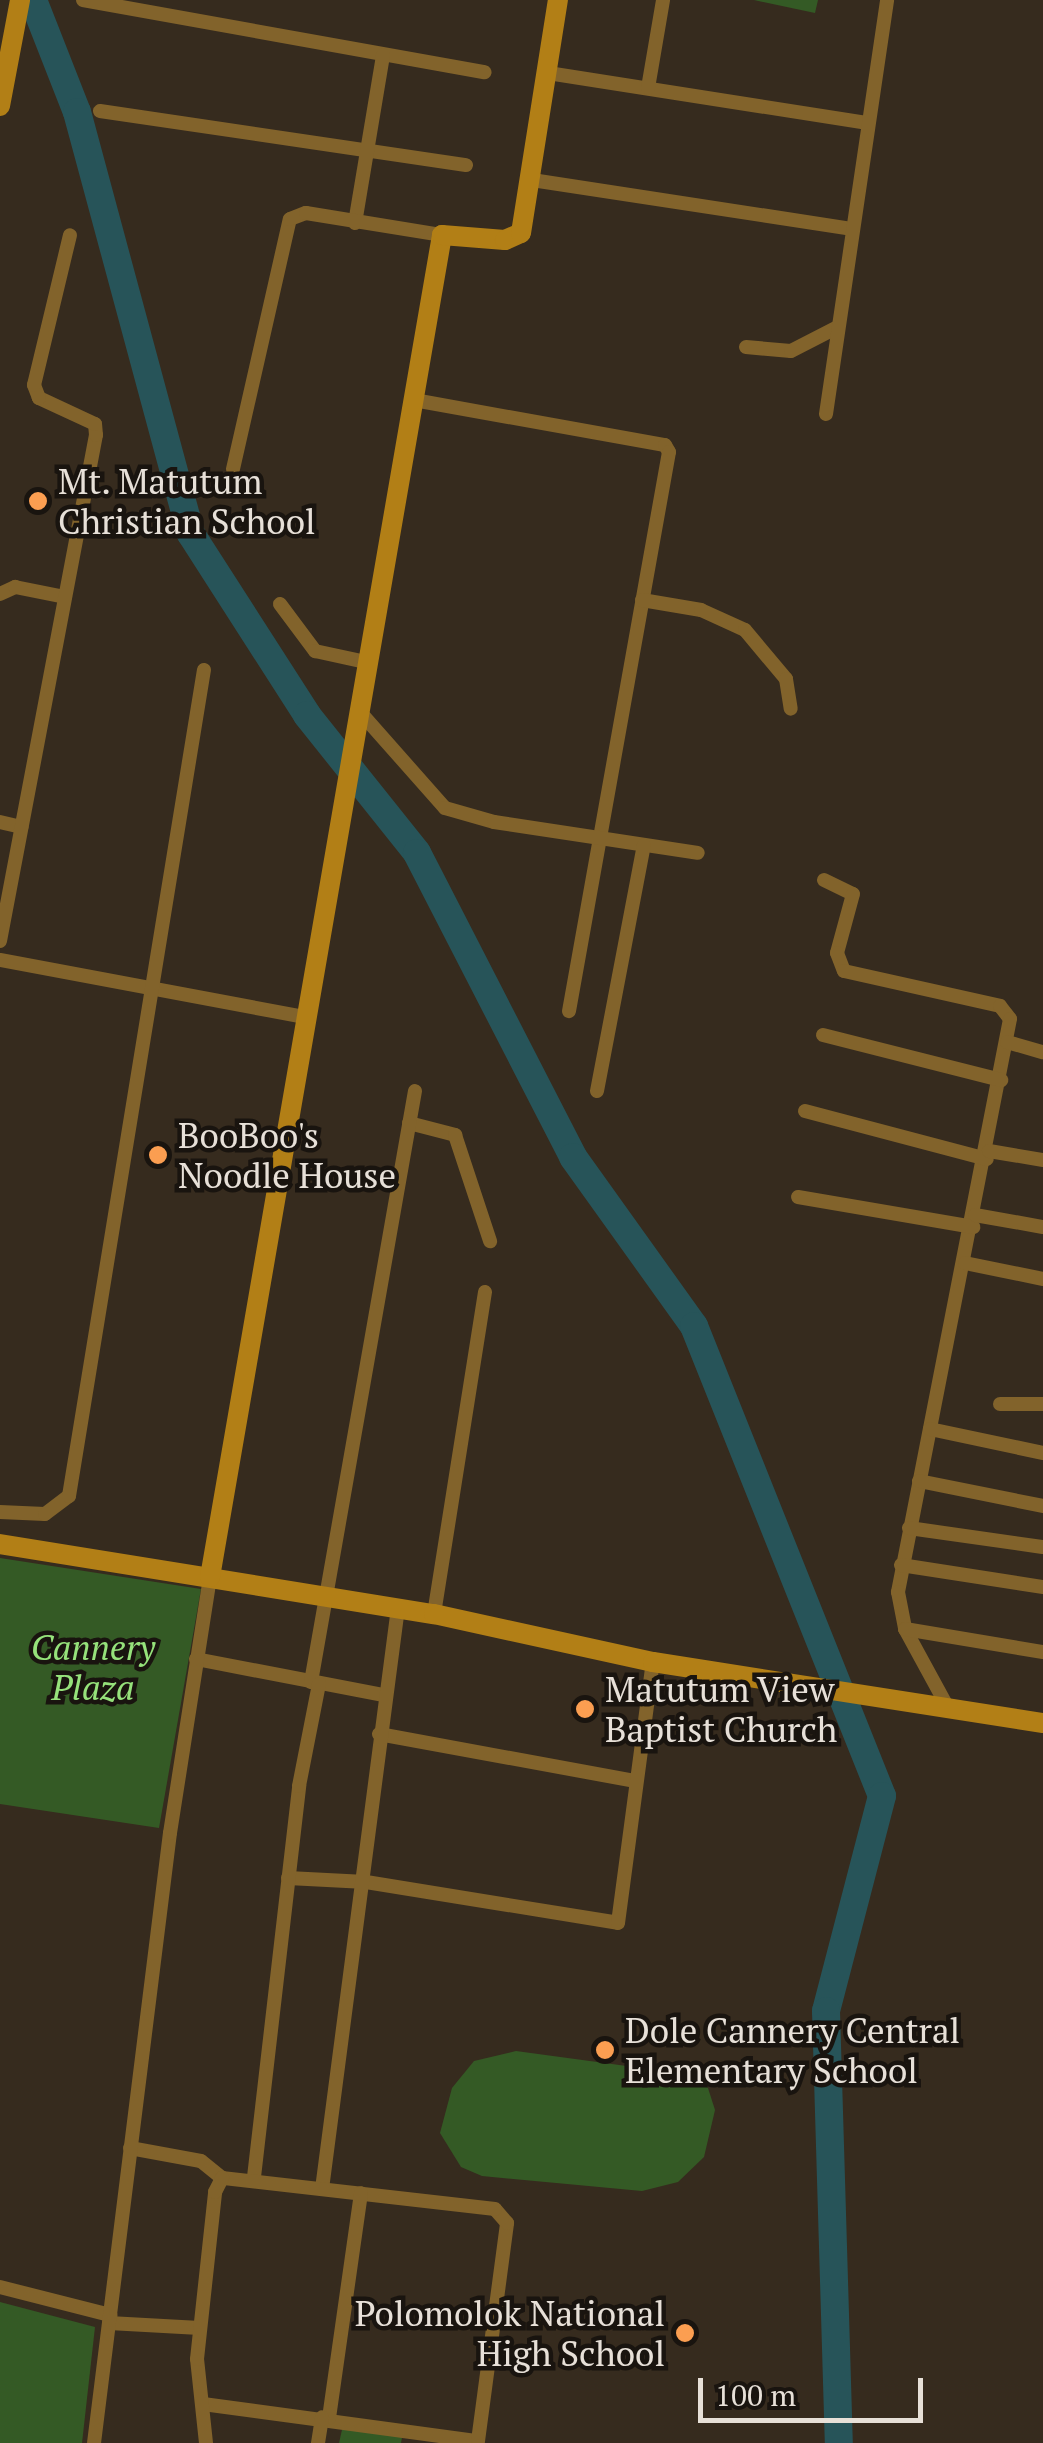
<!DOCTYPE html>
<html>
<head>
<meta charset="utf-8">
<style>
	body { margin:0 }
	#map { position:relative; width:1043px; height:2443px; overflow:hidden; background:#362b1e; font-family:"PT Serif",serif }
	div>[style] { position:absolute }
	.green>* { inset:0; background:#345a25 }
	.river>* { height:28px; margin:-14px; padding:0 14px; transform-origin:14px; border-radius:14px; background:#275459 }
	.street>* { height:14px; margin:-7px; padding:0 7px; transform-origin:7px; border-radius:7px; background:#82632b }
	.secondary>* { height:20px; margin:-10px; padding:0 10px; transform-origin:10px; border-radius:10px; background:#b27f16 }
	.dots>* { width:28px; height:28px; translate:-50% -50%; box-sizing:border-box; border:5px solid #19140f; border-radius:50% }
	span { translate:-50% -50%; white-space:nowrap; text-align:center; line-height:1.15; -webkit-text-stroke:9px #19140f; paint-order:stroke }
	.poi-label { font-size:35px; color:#e7e0d8 }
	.left { translate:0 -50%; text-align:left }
	.right { translate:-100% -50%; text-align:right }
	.park-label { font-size:35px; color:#96e27b; font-style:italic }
	.scale { position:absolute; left:698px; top:2378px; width:225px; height:45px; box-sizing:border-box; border:5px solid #e7e0d8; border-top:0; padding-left:12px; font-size:30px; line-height:35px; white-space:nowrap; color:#e7e0d8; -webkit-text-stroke:8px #19140f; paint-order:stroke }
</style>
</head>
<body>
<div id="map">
	<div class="green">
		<div style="clip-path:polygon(754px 0,818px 0,815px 13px)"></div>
		<div style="clip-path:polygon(0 1558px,201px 1589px,159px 1828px,0 1804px)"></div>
		<div style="clip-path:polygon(516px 2051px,693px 2075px,708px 2088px,715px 2110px,704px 2157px,678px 2182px,642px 2191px,482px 2176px,461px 2167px,440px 2133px,452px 2088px,474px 2061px)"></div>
		<div style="clip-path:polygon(0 2302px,95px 2327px,82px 2443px,0 2443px)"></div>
		<div style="clip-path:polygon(344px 2421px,403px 2432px,401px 2443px,339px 2443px)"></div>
	</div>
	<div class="river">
		<div style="left:33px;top:0;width:120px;rotate:68.6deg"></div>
		<div style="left:77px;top:112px;width:437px;rotate:74.9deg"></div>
		<div style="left:191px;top:534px;width:215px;rotate:57.3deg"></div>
		<div style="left:307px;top:715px;width:176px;rotate:51.4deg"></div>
		<div style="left:417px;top:853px;width:342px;rotate:62.8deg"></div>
		<div style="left:573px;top:1157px;width:208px;rotate:54.4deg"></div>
		<div style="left:694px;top:1326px;width:506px;rotate:68.2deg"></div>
		<div style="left:882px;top:1796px;width:222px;rotate:104.6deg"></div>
		<div style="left:826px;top:2011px;width:432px;rotate:88.3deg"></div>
	</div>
	<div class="street">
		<div style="left:83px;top:0;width:408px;rotate:10.2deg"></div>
		<div style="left:548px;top:73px;width:324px;rotate:8.9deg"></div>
		<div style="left:648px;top:88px;width:89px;rotate:-80.3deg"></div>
		<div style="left:100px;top:111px;width:370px;rotate:8.4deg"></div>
		<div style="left:532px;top:180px;width:323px;rotate:8.7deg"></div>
		<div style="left:355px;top:223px;width:170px;rotate:-80.5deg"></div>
		<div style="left:746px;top:347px;width:45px;rotate:5.1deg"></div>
		<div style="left:791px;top:351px;width:53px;rotate:-27.1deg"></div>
		<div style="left:414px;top:400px;width:255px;rotate:10.2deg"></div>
		<div style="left:665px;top:445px;width:8px;rotate:60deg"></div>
		<div style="left:669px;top:452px;width:568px;rotate:100.14deg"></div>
		<div style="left:826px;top:414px;width:418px;rotate:-81.6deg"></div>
		<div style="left:233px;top:469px;width:256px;rotate:-77.2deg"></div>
		<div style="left:290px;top:219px;width:17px;rotate:-21deg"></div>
		<div style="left:306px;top:213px;width:138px;rotate:9.2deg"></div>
		<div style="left:0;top:594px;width:17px;rotate:-25deg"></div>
		<div style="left:15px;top:587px;width:51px;rotate:11.3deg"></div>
		<div style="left:642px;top:600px;width:60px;rotate:9.6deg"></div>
		<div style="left:701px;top:610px;width:48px;rotate:24.4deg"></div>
		<div style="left:745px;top:630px;width:64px;rotate:50.1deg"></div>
		<div style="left:786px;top:679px;width:30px;rotate:81deg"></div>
		<div style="left:280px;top:604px;width:59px;rotate:53.3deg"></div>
		<div style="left:315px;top:651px;width:56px;rotate:12.3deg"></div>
		<div style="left:360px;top:712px;width:128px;rotate:48.5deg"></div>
		<div style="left:445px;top:808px;width:51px;rotate:15.9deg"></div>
		<div style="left:494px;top:822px;width:206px;rotate:8.6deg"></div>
		<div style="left:0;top:822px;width:22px;rotate:13deg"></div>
		<div style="left:824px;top:880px;width:32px;rotate:26deg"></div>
		<div style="left:853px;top:894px;width:61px;rotate:105.2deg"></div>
		<div style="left:837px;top:953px;width:19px;rotate:69deg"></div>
		<div style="left:844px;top:971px;width:160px;rotate:12.6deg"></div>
		<div style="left:1000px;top:1006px;width:16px;rotate:52deg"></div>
		<div style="left:1010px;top:1019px;width:584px;rotate:101.06deg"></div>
		<div style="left:898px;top:1592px;width:38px;rotate:79deg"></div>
		<div style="left:905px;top:1629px;width:90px;rotate:61.4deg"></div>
		<div style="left:0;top:941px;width:515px;rotate:-79.26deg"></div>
		<div style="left:96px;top:435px;width:11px;rotate:-95deg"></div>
		<div style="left:95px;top:424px;width:62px;rotate:-155.1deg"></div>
		<div style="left:39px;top:398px;width:14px;rotate:-111deg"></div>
		<div style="left:34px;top:385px;width:154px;rotate:-76.5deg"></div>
		<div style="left:0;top:960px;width:309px;rotate:10.6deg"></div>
		<div style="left:823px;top:1035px;width:184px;rotate:14.2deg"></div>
		<div style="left:1007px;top:1042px;width:37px;rotate:16deg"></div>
		<div style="left:597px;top:1091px;width:250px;rotate:-79.2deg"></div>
		<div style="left:805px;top:1111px;width:188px;rotate:14.8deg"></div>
		<div style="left:409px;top:1123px;width:48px;rotate:14.6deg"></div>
		<div style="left:455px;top:1135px;width:112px;rotate:71.7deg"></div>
		<div style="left:989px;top:1151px;width:55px;rotate:9.5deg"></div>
		<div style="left:798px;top:1197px;width:178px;rotate:9.7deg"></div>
		<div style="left:975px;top:1215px;width:69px;rotate:10deg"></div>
		<div style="left:965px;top:1263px;width:80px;rotate:11.6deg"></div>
		<div style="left:1000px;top:1404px;width:43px"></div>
		<div style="left:930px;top:1429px;width:116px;rotate:12deg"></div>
		<div style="left:919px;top:1481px;width:126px;rotate:11.4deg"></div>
		<div style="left:0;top:1512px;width:45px;rotate:2.5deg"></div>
		<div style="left:45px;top:1514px;width:30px;rotate:-37deg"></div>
		<div style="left:69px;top:1496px;width:837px;rotate:-80.72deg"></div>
		<div style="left:909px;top:1528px;width:135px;rotate:8.1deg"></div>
		<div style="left:901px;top:1565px;width:144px;rotate:8.8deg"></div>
		<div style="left:434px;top:1614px;width:326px;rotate:-81deg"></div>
		<div style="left:905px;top:1629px;width:140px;rotate:9.5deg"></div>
		<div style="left:196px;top:1659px;width:190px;rotate:10.9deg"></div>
		<div style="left:311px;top:1682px;width:600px;rotate:-80.02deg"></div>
		<div style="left:379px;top:1734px;width:261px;rotate:10.4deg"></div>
		<div style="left:288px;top:1878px;width:78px;rotate:2.9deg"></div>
		<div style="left:366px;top:1882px;width:255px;rotate:9.2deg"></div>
		<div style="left:618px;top:1923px;width:263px;rotate:-82.4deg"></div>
		<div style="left:130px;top:2148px;width:72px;rotate:10.4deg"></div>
		<div style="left:201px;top:2161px;width:27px;rotate:39deg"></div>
		<div style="left:254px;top:2177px;width:394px;rotate:-83.4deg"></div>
		<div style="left:299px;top:1786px;width:104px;rotate:-78.9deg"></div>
		<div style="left:322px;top:2189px;width:586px;rotate:-82.55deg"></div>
		<div style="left:0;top:2287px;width:114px;rotate:14.3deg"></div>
		<div style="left:109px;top:2323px;width:91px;rotate:3.1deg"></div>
		<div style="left:203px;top:2404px;width:277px;rotate:7.7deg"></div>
		<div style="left:478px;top:2441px;width:220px;rotate:-82.4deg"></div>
		<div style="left:507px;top:2223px;width:18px;rotate:-131deg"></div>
		<div style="left:495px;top:2209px;width:275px;rotate:-173.5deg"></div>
		<div style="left:329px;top:2418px;width:227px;rotate:-81.9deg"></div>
		<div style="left:94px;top:2443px;width:615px;rotate:-82.9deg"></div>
		<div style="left:170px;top:1833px;width:259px;rotate:-81.1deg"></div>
		<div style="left:206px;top:2443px;width:84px;rotate:-96.1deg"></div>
		<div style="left:197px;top:2359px;width:168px;rotate:-83.8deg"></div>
		<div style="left:215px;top:2192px;width:16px;rotate:-63deg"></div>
		<div style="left:318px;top:2443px;width:26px;rotate:-81deg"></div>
	</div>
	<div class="secondary">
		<div style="left:0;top:106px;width:108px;rotate:-79.3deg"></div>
		<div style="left:0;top:1544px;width:440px;rotate:9.2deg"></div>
		<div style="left:434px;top:1614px;width:224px;rotate:12.4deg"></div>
		<div style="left:653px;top:1662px;width:395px;rotate:8.9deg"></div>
		<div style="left:210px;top:1577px;width:1362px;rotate:-80.19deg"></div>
		<div style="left:442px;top:235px;width:63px;rotate:4.5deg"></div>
		<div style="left:505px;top:240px;width:17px;rotate:-24deg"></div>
		<div style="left:521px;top:233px;width:236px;rotate:-81deg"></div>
	</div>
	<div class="dots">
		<div style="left:38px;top:501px;background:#fb9e51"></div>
		<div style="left:158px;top:1155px;background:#fb9e51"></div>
		<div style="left:585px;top:1709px;background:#fb9e51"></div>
		<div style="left:605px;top:2050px;background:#fb9e51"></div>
		<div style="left:685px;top:2333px;background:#fb9e51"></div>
	</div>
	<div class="poi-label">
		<span class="left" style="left:58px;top:501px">Mt. Matutum<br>Christian School</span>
		<span class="left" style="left:178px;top:1155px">BooBoo's<br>Noodle House</span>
		<span class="left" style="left:605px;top:1709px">Matutum View<br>Baptist Church</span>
		<span class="left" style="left:625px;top:2050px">Dole Cannery Central<br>Elementary School</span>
		<span class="right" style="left:665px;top:2333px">Polomolok National<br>High School</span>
	</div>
	<div class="park-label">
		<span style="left:93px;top:1667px">Cannery<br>Plaza</span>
	</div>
	<div class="scale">100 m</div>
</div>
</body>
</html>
